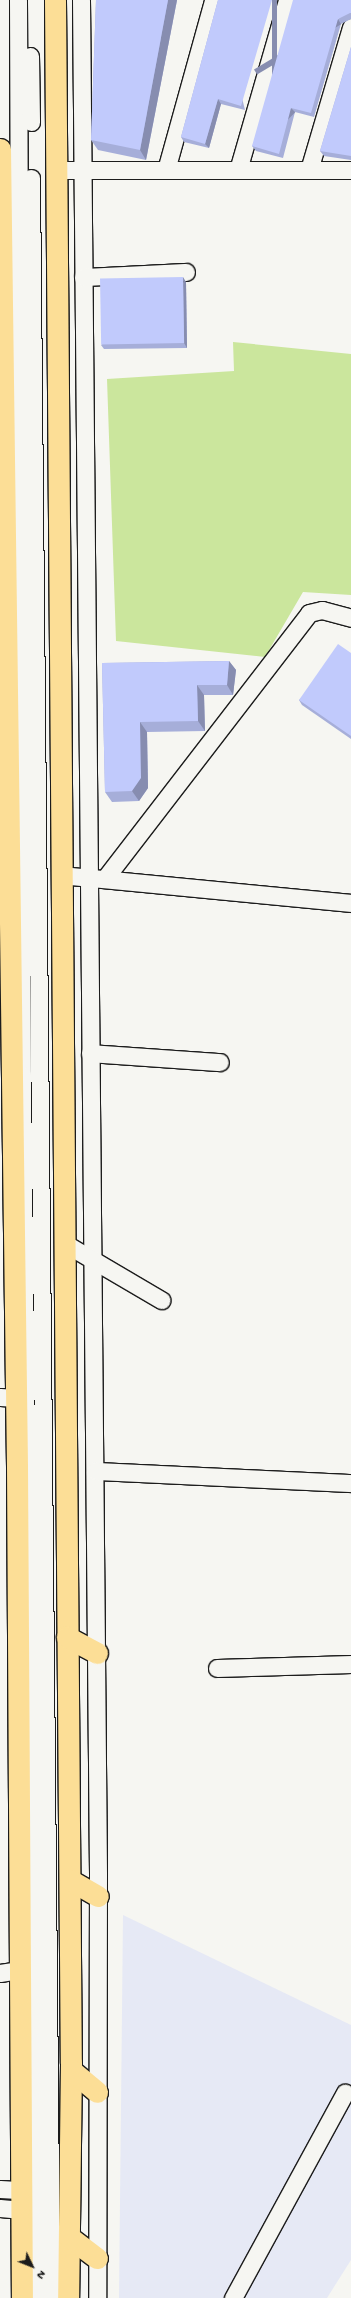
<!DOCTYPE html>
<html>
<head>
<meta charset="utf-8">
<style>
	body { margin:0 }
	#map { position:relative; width:351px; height:2298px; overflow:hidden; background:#f6f6f2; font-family:"Gochi Hand",sans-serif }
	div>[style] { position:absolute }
	.built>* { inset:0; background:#e6e9f5 }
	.green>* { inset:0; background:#cbe69d }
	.roads { filter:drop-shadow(1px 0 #1c1c1c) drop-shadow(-1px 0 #1c1c1c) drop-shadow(0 1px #1c1c1c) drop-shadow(0 -1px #1c1c1c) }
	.minor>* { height:17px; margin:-8.5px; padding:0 8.5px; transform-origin:8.5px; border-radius:8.5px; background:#f6f6f2 }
	.major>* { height:21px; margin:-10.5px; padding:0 10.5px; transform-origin:10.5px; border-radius:10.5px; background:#fcde96 }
	.wall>* { inset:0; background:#a6aed9 }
	.shaded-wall>* { inset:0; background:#878db0; transform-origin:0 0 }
	.building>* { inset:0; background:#c1cafc; transform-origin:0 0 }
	span { translate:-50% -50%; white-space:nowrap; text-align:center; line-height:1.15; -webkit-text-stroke:3.5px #f6f6f2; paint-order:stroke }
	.north { position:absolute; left:12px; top:2246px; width:40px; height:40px; -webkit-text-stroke:3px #f6f6f2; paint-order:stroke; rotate:133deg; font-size:11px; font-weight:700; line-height:16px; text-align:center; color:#1c1c1c }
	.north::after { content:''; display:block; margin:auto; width:14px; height:18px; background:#1c1c1c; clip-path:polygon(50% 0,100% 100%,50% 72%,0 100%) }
</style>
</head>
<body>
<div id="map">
	<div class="built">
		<div style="clip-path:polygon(123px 1915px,351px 2025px,351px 2260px,327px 2298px,119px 2298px)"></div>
	</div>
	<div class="green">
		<div style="clip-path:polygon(233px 342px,351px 354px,351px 595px,303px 592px,265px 657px,116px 641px,107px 379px,234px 371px)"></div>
	</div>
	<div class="roads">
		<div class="minor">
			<div style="left:18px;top:0;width:1075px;rotate:89.79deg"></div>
			<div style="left:22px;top:1075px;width:1223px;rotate:89.39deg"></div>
			<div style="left:81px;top:0;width:1875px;rotate:89.48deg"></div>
			<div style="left:98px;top:1875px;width:423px;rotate:90.1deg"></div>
			<div style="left:30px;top:56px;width:66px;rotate:89.1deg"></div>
			<div style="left:58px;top:170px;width:293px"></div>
			<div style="left:166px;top:170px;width:176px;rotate:-74.5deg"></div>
			<div style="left:238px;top:170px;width:177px;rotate:-73.9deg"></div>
			<div style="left:309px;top:170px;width:149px;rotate:-73.6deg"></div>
			<div style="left:31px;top:178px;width:2120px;rotate:89.46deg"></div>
			<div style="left:83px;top:277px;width:103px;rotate:-2.8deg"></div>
			<div style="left:61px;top:875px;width:291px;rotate:5.5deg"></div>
			<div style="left:106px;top:877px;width:333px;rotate:-52.4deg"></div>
			<div style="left:309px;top:613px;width:13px;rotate:-13deg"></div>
			<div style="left:322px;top:610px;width:30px;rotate:15deg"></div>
			<div style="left:90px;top:1053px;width:130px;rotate:4deg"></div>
			<div style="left:64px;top:1243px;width:113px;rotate:30.4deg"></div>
			<div style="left:0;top:1397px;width:17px;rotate:3deg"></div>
			<div style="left:95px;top:1471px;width:256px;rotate:2.7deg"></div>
			<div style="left:217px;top:1668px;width:134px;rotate:-1.7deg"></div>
			<div style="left:0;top:1973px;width:20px;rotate:-9deg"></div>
			<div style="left:0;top:2189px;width:22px;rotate:3deg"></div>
			<div style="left:0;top:2208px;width:22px;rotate:5deg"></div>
			<div style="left:233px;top:2298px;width:234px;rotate:-61.4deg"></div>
		</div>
		<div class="major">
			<div style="left:55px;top:0;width:2063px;rotate:89.56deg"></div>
			<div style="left:71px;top:2063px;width:235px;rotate:90.7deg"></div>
			<div style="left:0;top:149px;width:1318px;rotate:89.26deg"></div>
			<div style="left:17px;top:1467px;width:831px;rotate:89.66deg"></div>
			<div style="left:67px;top:1637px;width:34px;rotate:28deg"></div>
			<div style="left:70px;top:1880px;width:32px;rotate:30deg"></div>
			<div style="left:71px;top:2070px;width:34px;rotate:40deg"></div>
			<div style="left:69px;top:2237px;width:35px;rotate:37deg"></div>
		</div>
	</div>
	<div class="wall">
		<div style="clip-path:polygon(96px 0,177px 0,146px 160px,98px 150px,91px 140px)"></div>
		<div style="clip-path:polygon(218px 0,245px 110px,221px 104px,209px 148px,184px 142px,181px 137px)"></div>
		<div style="clip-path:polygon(351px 0,351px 19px,341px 24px,314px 117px,295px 112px,283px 158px,256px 151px,252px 146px)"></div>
		<div style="clip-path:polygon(351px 47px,351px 160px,324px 156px,320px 151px)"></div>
		<div style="clip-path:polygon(186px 282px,187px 348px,104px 349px,101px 345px)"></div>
		<div style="clip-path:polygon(351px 653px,351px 739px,302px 705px,299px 700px)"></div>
		<div style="clip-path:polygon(229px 661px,236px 670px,233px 695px,204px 695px,205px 731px,147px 732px,148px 788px,139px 801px,112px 802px,105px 792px,102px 663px)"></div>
	</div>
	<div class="shaded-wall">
		<div style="clip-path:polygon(168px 0,177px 0,146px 160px,140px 150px)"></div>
		<div style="left:272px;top:0;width:5px;height:110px"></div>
		<div style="left:338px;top:19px;width:6px;height:98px;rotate:59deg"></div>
		<div style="clip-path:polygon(218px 99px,221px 104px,209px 148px,205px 144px)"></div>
		<div style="left:291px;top:108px;width:6px;height:48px;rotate:45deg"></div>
		<div style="clip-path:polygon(183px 277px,186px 282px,187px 348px,184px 343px)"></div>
		<div style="clip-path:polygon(229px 661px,236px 670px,233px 695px,227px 685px)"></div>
		<div style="clip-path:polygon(197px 685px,204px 695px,205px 731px,198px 721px)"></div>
		<div style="clip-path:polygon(140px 722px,147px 732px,148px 788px,139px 801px,132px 791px)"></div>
	</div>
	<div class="building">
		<div style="clip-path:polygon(96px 0,168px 0,140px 150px,91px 140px)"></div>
		<div style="clip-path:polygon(218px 0,272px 0,241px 106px,218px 99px,205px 144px,181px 137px)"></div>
		<div style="clip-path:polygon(293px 0,351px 0,351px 13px,350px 13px,338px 19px,311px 113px,291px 108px,279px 154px,252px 146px)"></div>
		<div style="clip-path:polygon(351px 47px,351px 156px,320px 151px)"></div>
		<div style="left:183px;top:277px;width:66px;height:83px;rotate:89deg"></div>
		<div style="clip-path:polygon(338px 644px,351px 653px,351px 736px,299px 700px)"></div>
		<div style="clip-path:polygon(229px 661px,227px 685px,197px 685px,198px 721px,140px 722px,141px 778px,132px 791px,105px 792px,102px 663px)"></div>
	</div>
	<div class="north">N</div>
</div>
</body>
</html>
